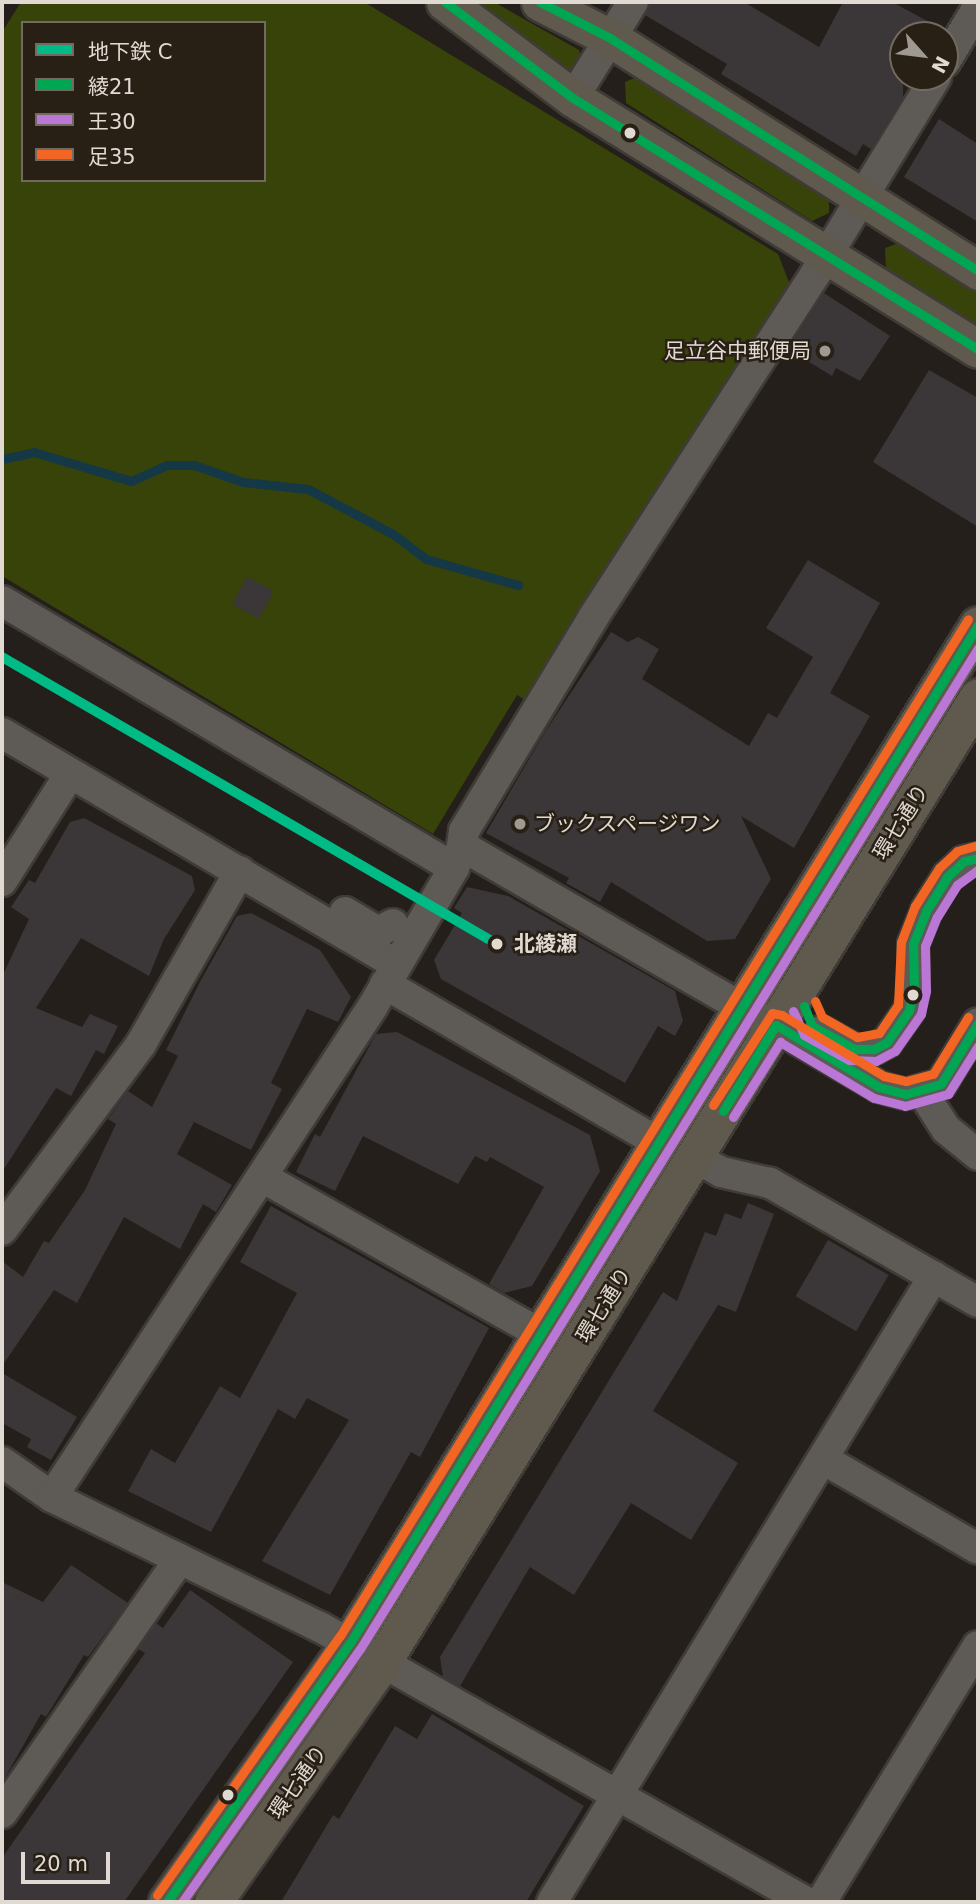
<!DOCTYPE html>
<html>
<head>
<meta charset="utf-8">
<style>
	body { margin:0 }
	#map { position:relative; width:980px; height:1904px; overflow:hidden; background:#241f1a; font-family:"DejaVu Sans","Noto Sans JP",sans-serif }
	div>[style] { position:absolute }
	.green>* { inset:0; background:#374309 }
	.stream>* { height:9px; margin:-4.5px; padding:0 4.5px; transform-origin:4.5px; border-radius:4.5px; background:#143846 }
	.building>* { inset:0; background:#3b3738; transform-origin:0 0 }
	.roads { filter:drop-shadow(2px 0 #3f3b37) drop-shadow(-2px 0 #3f3b37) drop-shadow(0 2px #3f3b37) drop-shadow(0 -2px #3f3b37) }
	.minor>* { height:30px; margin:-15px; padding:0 15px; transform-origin:15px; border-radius:15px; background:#5e5a55 }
	.major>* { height:37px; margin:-18.5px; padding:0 18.5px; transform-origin:18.5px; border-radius:18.5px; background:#60594e }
	.bus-1>* { height:9px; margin:-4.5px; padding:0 4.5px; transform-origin:4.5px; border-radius:4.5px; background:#00a651 }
	.bus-2>* { height:9px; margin:-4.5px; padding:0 4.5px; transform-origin:4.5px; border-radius:4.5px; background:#ba77d6 }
	.bus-3>* { height:9px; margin:-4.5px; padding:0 4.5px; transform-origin:4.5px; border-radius:4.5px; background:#f26522 }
	.metro-1>* { height:10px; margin:-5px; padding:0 5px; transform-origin:5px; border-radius:5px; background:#00bb85 }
	.dots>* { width:19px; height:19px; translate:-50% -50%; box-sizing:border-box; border:4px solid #292015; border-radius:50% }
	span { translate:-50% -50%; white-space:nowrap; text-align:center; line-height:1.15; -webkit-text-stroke:5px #292015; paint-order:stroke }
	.poi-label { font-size:21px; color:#e0dad3 }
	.right { translate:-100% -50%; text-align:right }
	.left { translate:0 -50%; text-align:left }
	.street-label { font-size:21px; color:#e0dad3 }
	.stop-label { font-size:21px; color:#e0dad3; font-weight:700 }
	.frame { position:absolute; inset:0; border:4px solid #e0dad3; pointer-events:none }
	.legend { position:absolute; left:21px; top:21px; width:245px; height:161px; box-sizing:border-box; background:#292015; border:2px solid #726a61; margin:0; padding:9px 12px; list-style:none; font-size:21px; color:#e0dad3 }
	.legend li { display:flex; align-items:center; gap:14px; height:35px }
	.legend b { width:35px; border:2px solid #726a61 }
	.north { position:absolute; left:889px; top:21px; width:70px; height:70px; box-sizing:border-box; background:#292015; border:2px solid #726a61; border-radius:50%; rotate:118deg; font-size:19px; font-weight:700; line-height:28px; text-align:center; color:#e0dad3 }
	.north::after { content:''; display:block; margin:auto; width:24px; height:32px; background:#9e9992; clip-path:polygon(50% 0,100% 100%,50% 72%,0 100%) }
	.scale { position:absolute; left:21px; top:1852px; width:89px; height:32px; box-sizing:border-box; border:4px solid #e0dad3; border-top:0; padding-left:9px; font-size:21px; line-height:24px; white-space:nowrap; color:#e0dad3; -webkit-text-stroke:5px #292015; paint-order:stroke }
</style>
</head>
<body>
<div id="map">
	<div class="green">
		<div style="clip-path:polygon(evenodd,21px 2px,364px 2px,778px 254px,792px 290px,532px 704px,517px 695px,433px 834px,2px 576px,2px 32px,21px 2px,23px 23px,264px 23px,264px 180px,23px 180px,23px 23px)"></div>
		<div style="clip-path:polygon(458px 2px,494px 2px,579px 50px,581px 60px,571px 77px)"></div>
		<div style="clip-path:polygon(644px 74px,829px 192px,829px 213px,812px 221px,626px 103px,625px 82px)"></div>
		<div style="clip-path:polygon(904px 241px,978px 288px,978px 327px,886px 269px,885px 248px)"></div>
	</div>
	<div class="stream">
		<div style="left:2px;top:459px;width:33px;rotate:-12deg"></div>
		<div style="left:34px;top:452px;width:101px;rotate:16.6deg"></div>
		<div style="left:131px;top:481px;width:39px;rotate:-24deg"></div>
		<div style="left:167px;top:465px;width:27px"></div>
		<div style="left:194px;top:465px;width:52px;rotate:19.1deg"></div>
		<div style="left:243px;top:482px;width:65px;rotate:6.1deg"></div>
		<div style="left:308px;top:489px;width:96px;rotate:27.9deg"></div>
		<div style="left:393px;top:534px;width:41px;rotate:37.1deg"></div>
		<div style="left:426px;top:559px;width:96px;rotate:15.8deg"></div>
	</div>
	<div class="building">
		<div style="clip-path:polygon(650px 2px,744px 2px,819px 47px,843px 2px,892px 2px,944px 30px,941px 35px,903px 35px,903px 97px,871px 149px,863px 144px,856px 156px,721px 74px,727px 64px,645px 15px)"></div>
		<div style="clip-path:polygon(939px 119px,978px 144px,978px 222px,904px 177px)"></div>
		<div style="clip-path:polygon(824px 293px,890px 336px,860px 381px,836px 368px,832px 376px,788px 349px)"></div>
		<div style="clip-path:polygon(929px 370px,978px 398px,978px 527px,873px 462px)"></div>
		<div style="clip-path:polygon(808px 560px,880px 603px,830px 693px,870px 716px,794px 848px,741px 816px,771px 879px,735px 939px,707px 941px,611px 882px,600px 902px,566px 883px,569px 878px,486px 833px,545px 732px,611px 632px,628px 642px,638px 637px,659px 649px,642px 679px,749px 746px,768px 713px,777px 718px,813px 657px,766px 628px)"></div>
		<div style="left:247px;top:577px;width:30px;height:31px;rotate:28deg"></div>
		<div style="clip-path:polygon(84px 818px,192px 876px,195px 890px,164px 939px,149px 976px,81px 938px,36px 1008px,82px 1027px,90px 1014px,118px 1026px,104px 1054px,96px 1050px,71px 1096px,56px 1088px,2px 1172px,2px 977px,29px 919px,11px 907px,29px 880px,35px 883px,70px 822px)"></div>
		<div style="clip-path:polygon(467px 887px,508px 896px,675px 991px,683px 1021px,675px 1036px,658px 1026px,625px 1083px,441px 979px,434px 960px,462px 913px,454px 908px)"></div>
		<div style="clip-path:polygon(251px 913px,320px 950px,351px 997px,338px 1022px,307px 1009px,271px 1083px,282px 1089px,251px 1150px,194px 1122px,177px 1154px,232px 1185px,216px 1212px,203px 1204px,180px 1249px,124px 1217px,77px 1303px,54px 1290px,2px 1366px,2px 1261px,23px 1277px,44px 1241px,49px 1243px,85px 1190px,116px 1124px,108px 1119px,128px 1091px,152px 1107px,178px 1056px,166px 1050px,201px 980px,237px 916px)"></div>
		<div style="clip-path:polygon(397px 1032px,590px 1135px,600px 1171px,532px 1286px,504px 1293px,489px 1284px,544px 1187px,490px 1157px,487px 1162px,475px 1156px,458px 1184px,363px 1136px,335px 1191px,296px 1172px,315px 1134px,320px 1137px,376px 1034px)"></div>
		<div style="clip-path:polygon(748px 1203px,774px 1214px,736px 1312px,718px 1305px,653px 1411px,738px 1463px,691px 1540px,631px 1503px,574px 1595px,530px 1567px,460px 1686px,443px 1677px,440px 1657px,663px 1292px,677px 1301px,705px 1232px,716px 1236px,725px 1213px,741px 1219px)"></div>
		<div style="clip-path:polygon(271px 1206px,489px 1328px,420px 1457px,411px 1452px,330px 1595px,262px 1561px,349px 1420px,307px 1398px,295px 1419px,278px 1409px,211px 1532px,128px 1491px,151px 1449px,175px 1463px,220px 1386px,240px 1398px,297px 1293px,240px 1262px)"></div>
		<div style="left:828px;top:1240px;width:70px;height:65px;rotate:30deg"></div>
		<div style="clip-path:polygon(2px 1373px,77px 1417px,51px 1460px,27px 1447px,31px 1439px,2px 1423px)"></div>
		<div style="clip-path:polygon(71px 1565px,128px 1603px,88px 1657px,84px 1655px,46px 1717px,41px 1714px,2px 1783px,2px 1582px,43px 1602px)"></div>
		<div style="clip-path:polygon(190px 1590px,293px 1662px,124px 1902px,2px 1902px,2px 1858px,145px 1653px,138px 1649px,156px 1623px,163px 1628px)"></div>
		<div style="clip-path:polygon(432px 1714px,584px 1806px,526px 1902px,281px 1902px,333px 1815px,339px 1819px,395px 1726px,417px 1739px)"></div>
	</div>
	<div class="roads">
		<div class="minor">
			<div style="left:945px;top:62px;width:64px;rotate:-59deg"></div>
			<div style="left:936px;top:77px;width:230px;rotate:121.5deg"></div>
			<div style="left:816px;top:273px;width:411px;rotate:122.9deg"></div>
			<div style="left:593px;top:618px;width:249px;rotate:121.2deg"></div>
			<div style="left:464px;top:831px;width:15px;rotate:98deg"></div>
			<div style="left:462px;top:846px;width:482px;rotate:30deg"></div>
			<div style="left:879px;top:1087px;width:28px;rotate:15deg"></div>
			<div style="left:906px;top:1094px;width:36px;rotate:-16deg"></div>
			<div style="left:941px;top:1084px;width:71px;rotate:-58.8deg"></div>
			<div style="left:573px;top:98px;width:113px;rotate:-58deg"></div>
			<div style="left:2px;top:601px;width:525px;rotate:30.57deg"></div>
			<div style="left:2px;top:733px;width:456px;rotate:30.4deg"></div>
			<div style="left:2px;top:881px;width:127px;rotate:-57.6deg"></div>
			<div style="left:345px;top:912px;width:39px;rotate:31deg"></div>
			<div style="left:378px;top:932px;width:17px;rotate:-28deg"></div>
			<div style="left:385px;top:984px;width:317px;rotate:30.1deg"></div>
			<div style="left:821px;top:1031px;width:38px;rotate:29deg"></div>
			<div style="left:854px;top:1049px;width:20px"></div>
			<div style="left:874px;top:1049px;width:15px;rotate:-28deg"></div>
			<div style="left:887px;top:1042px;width:39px;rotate:-55deg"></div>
			<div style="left:909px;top:1010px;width:21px;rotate:-76deg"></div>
			<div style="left:914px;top:990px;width:46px;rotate:-91.2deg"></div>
			<div style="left:913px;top:944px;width:35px;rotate:-68deg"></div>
			<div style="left:926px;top:911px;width:40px;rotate:-58deg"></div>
			<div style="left:947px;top:877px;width:23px;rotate:-43deg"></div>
			<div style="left:964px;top:861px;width:14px;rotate:-12deg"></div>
			<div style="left:923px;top:1093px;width:43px;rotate:57.4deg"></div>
			<div style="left:946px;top:1129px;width:41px;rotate:39.1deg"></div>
			<div style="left:696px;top:1158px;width:29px;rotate:29deg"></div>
			<div style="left:721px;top:1172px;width:50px;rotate:12.7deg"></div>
			<div style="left:770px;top:1183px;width:240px;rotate:29.8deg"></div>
			<div style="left:262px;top:1177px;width:320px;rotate:29.4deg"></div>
			<div style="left:2px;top:1230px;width:232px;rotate:-53.2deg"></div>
			<div style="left:141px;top:1044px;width:199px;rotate:-60.2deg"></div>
			<div style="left:823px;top:1459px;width:179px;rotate:30.1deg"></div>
			<div style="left:2px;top:1462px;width:61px;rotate:35deg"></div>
			<div style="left:52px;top:1497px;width:298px;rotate:25.9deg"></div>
			<div style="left:320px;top:1627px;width:558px;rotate:29.5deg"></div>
			<div style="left:52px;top:1497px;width:587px;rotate:-56.82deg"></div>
			<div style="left:373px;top:1006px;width:160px;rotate:-59.6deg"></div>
			<div style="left:454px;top:868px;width:23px;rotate:-70deg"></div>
			<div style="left:2px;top:1813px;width:310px;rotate:-55deg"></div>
			<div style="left:552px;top:1902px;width:733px;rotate:-58.61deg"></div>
			<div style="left:821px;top:1902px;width:300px;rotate:-58.5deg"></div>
		</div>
		<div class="major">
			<div style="left:445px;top:2px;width:160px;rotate:36.9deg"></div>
			<div style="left:573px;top:98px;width:476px;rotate:31.8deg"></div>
			<div style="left:540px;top:2px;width:79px;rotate:27.2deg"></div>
			<div style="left:610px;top:38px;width:436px;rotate:32.3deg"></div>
			<div style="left:167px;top:1902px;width:317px;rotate:-54.8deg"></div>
			<div style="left:350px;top:1643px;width:1196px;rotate:-58.33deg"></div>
			<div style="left:213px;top:1902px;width:294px;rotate:-54.8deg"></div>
			<div style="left:382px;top:1662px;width:1134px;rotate:-58.3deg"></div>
		</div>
	</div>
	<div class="bus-1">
		<div style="left:445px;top:2px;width:160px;rotate:36.9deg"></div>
		<div style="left:573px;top:98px;width:476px;rotate:31.8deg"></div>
		<div style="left:540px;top:2px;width:79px;rotate:27.2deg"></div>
		<div style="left:610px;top:38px;width:436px;rotate:32.3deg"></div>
		<div style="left:804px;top:1006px;width:22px;rotate:68deg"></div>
		<div style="left:812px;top:1026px;width:48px;rotate:28.7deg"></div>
		<div style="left:854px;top:1049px;width:20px"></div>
		<div style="left:874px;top:1049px;width:15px;rotate:-28deg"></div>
		<div style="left:887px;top:1042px;width:39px;rotate:-55deg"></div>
		<div style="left:909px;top:1010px;width:21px;rotate:-76deg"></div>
		<div style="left:914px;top:990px;width:46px;rotate:-91.2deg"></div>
		<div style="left:913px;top:944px;width:35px;rotate:-68deg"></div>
		<div style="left:926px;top:911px;width:40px;rotate:-58deg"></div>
		<div style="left:947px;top:877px;width:23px;rotate:-43deg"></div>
		<div style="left:964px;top:861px;width:14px;rotate:-12deg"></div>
		<div style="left:723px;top:1111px;width:101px;rotate:-58.4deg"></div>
		<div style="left:776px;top:1025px;width:120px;rotate:31deg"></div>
		<div style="left:879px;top:1087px;width:28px;rotate:15deg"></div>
		<div style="left:906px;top:1094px;width:36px;rotate:-16deg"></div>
		<div style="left:941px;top:1084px;width:71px;rotate:-58.8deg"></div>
		<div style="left:167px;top:1902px;width:317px;rotate:-54.8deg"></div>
		<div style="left:350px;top:1643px;width:1196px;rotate:-58.33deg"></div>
	</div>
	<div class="bus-2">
		<div style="left:793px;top:1011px;width:26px;rotate:65deg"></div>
		<div style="left:804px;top:1035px;width:51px;rotate:29.1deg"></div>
		<div style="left:849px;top:1060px;width:27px;rotate:2deg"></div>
		<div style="left:876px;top:1061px;width:21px;rotate:-28deg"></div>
		<div style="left:895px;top:1051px;width:45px;rotate:-54.9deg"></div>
		<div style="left:921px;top:1014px;width:24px;rotate:-78deg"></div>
		<div style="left:926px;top:991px;width:45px;rotate:-91.3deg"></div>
		<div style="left:925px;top:946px;width:31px;rotate:-68deg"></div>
		<div style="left:937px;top:917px;width:38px;rotate:-58deg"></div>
		<div style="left:957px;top:885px;width:26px;rotate:-36deg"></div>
		<div style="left:733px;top:1117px;width:89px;rotate:-57.9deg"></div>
		<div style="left:780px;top:1042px;width:109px;rotate:30.8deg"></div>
		<div style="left:874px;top:1098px;width:32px;rotate:14deg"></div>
		<div style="left:905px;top:1106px;width:45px;rotate:-15.6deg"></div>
		<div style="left:948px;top:1094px;width:57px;rotate:-58deg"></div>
		<div style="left:182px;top:1902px;width:309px;rotate:-54.9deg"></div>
		<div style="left:360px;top:1649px;width:1176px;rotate:-58.31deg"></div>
	</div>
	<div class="bus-3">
		<div style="left:815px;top:1001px;width:17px;rotate:66deg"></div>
		<div style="left:822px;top:1017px;width:40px;rotate:29.7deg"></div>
		<div style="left:857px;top:1037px;width:22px;rotate:-10deg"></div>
		<div style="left:879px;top:1033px;width:34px;rotate:-56deg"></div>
		<div style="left:898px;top:1005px;width:63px;rotate:-87.3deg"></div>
		<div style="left:901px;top:942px;width:39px;rotate:-69deg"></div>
		<div style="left:915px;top:906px;width:45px;rotate:-57.7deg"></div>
		<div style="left:939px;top:868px;width:25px;rotate:-43deg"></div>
		<div style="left:957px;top:851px;width:19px;rotate:-16deg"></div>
		<div style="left:713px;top:1105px;width:109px;rotate:-57.3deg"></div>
		<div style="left:772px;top:1013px;width:10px;rotate:11deg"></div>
		<div style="left:782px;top:1015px;width:119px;rotate:30.9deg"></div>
		<div style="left:884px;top:1076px;width:23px;rotate:13deg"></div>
		<div style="left:906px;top:1081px;width:28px;rotate:-15deg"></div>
		<div style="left:933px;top:1074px;width:67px;rotate:-58.4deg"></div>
		<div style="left:157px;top:1895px;width:317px;rotate:-54.8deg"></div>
		<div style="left:340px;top:1636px;width:1195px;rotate:-58.3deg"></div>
	</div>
	<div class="metro-1">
		<div style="left:2px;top:657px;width:572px;rotate:30.11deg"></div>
	</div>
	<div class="dots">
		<div style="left:630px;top:133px;background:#e0dad3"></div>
		<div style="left:825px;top:351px;background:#9e9992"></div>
		<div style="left:520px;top:824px;background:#9e9992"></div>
		<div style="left:497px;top:944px;background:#e0dad3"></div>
		<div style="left:913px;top:995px;background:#e0dad3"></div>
		<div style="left:228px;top:1795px;background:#e0dad3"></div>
	</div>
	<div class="poi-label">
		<span class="right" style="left:811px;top:351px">足立谷中郵便局</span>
		<span class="left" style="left:534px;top:824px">ブックスページワン</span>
	</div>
	<div class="street-label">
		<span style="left:901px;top:822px;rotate:-58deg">環七通り</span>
		<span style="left:604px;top:1305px;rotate:-58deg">環七通り</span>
		<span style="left:298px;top:1782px;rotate:-55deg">環七通り</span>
	</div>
	<div class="stop-label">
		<span class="left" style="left:514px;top:944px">北綾瀬</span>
	</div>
	<div class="frame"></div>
	<ul class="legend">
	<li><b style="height:9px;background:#00bb85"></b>地下鉄 C</li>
	<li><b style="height:9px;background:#00a651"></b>綾21</li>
	<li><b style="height:9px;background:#ba77d6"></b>王30</li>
	<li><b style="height:9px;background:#f26522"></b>足35</li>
	</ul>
	<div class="north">N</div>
	<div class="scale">20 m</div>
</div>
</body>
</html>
